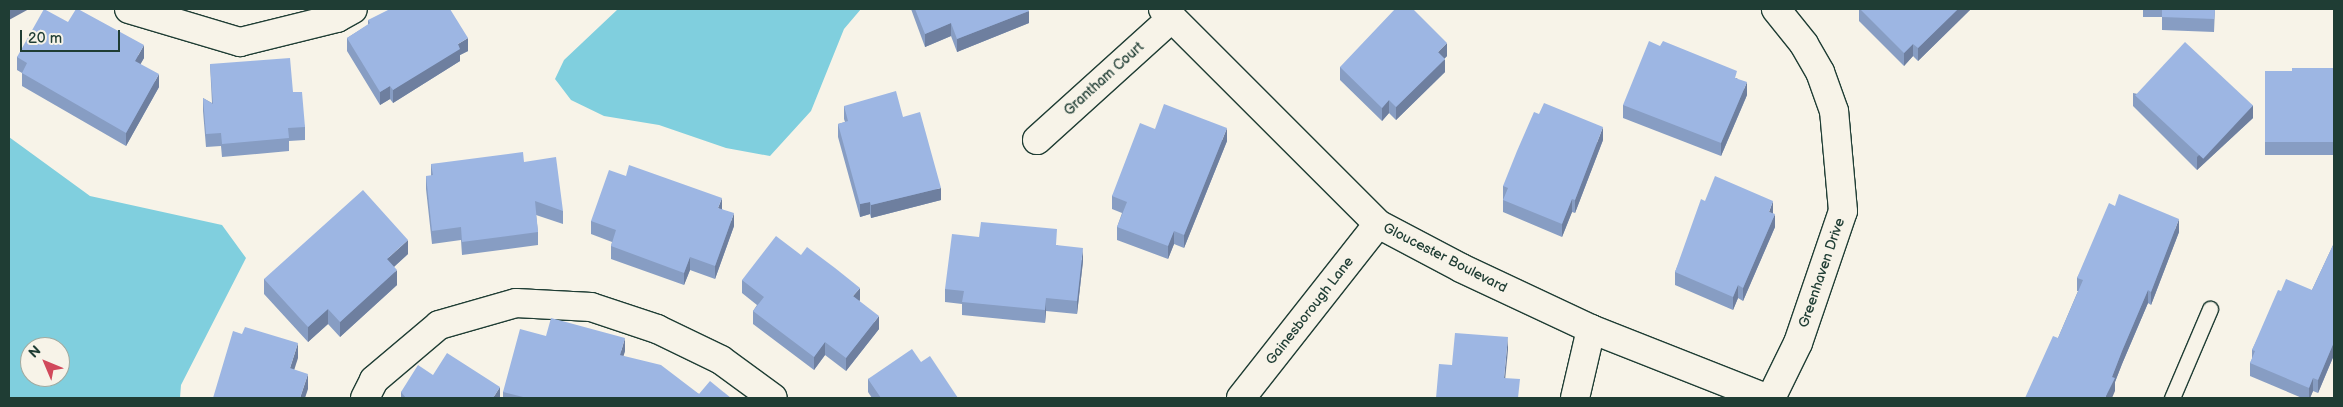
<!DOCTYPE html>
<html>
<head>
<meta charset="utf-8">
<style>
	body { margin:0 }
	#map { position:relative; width:2343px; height:407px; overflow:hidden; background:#f7f3e8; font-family:"Balsamiq Sans",sans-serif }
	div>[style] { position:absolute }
	.water>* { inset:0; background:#80cfde }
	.roads { filter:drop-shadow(1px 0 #1f3d34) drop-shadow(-1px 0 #1f3d34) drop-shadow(0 1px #1f3d34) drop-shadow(0 -1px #1f3d34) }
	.lane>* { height:15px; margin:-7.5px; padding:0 7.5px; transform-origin:7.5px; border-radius:7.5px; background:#f7f3e8 }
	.street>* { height:28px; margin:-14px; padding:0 14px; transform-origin:14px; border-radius:14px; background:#f7f3e8 }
	.wall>* { inset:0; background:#879dc3 }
	.shaded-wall>* { inset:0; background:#6e7f9f }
	.building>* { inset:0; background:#9db6e3; transform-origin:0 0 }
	span { translate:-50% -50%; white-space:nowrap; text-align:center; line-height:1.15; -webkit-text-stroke:4.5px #f7f3e8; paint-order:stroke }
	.street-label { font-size:14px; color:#1f3d34 }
	.frame { position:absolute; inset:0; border:10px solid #1f3d34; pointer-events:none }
	.north { position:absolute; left:20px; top:337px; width:50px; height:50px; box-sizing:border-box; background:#f7f3e8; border:1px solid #a1aaa0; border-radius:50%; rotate:315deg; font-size:14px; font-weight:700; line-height:20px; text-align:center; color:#1f3d34 }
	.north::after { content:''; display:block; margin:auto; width:18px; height:22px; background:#d1495b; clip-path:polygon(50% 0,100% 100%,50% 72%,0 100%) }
	.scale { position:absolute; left:20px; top:30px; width:100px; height:22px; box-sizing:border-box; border:2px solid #1f3d34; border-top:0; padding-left:6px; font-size:15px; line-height:18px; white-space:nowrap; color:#1f3d34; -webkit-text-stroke:4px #f7f3e8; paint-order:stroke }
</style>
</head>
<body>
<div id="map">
	<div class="water">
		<div style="clip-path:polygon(618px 9px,861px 9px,844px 29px,811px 111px,770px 156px,726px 148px,659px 125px,604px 116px,571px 100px,555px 79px,564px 60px)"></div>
		<div style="clip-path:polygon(evenodd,9px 137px,90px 196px,222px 225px,246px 258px,181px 385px,180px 398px,9px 398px,9px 137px,30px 347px,60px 347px,60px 377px,30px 377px,30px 347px)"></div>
	</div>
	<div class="roads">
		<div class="lane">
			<div style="left:2172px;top:398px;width:97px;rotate:-66.9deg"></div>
		</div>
		<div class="street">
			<div style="left:129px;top:9px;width:116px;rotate:16.6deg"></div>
			<div style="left:240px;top:42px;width:100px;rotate:-13.9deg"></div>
			<div style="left:337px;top:18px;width:18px;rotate:-29deg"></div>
			<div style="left:1163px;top:9px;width:304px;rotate:45deg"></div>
			<div style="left:1378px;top:224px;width:94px;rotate:27.9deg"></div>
			<div style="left:1461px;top:268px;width:144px;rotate:25.1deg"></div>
			<div style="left:1591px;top:329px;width:188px;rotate:21.5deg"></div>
			<div style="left:1037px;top:140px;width:182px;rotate:-42.1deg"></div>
			<div style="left:365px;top:398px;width:20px;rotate:-63deg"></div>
			<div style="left:374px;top:380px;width:85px;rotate:-40.2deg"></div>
			<div style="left:439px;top:325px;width:80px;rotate:-15.9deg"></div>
			<div style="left:516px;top:303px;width:75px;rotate:3.1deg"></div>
			<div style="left:591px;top:307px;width:70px;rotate:18.4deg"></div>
			<div style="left:657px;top:329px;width:71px;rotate:25.8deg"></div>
			<div style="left:721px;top:360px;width:64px;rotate:36.2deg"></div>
			<div style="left:1241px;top:398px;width:221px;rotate:-51.8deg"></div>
			<div style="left:1575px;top:398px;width:71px;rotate:-76.9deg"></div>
			<div style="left:1771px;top:398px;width:61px;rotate:-63.9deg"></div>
			<div style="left:1798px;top:343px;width:139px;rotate:-71.2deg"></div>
			<div style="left:1843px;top:211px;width:100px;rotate:-95.1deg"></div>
			<div style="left:1834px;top:111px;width:41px;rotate:-109.7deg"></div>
			<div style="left:1820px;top:72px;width:32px;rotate:-120deg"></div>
			<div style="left:1804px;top:44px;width:45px;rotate:-128.7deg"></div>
		</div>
	</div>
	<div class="wall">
		<div style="clip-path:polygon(911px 9px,1028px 9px,1029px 23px,957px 52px,951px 36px,925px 47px)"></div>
		<div style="clip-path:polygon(1859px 9px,1971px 9px,1918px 61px,1913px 56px,1904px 66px,1859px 21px)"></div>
		<div style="clip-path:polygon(2143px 9px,2215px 9px,2214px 32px,2162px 30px,2162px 17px,2143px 17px)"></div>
		<div style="clip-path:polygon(368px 20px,468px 51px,460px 55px,460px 61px,393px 103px,390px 99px,380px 105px,347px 51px,347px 38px,368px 25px)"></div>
		<div style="clip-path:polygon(68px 22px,144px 58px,140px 64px,159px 87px,126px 146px,22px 86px,22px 73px,17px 70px,17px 57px)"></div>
		<div style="clip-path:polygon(1447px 56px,1444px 59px,1445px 72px,1396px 120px,1389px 113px,1382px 121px,1340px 80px,1340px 67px)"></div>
		<div style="clip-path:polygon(210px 64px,293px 92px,305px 127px,305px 140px,289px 141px,289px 151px,222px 157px,221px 146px,206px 147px,203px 111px,203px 98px,212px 103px)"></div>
		<div style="clip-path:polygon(2334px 68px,2334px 155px,2265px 155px,2265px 71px,2292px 71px)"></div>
		<div style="clip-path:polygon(1737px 78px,1747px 95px,1721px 156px,1623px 118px,1623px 105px)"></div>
		<div style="clip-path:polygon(2133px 93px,2253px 118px,2197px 170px,2133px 106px)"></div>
		<div style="clip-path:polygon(844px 106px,903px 117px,941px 200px,871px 218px,870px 214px,860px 217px,838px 137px,838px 124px,845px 122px,844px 119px)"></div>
		<div style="clip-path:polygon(1155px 129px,1227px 141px,1184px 248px,1174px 244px,1168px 259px,1117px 240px,1117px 227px,1122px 213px,1112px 209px,1112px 196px)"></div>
		<div style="clip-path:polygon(1603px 140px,1575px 213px,1572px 212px,1562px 237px,1503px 212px,1503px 186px)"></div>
		<div style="clip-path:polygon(524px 162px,563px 211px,563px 224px,536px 215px,538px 232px,538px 245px,462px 255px,461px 240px,432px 244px,426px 189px,426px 176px,431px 176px,431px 164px)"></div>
		<div style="clip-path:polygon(1705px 201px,1773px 213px,1775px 227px,1743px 301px,1738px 298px,1733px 310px,1675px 285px,1675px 272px)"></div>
		<div style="clip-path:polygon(2115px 206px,2179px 232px,2151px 305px,2148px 303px,2122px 364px,2115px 382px,2115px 391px,2058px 338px,2078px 291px,2077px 291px,2077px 278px)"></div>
		<div style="clip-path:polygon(722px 209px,734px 226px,715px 279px,690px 270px,684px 285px,611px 259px,611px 246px,612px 242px,591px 234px,591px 221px)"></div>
		<div style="clip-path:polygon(2334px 243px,2334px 355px,2318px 393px,2313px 391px,2310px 398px,2302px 398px,2250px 376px,2250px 363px,2252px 359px,2252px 350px,2281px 291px,2312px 290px)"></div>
		<div style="clip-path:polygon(1057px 245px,1083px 261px,1077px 314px,1046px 311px,1045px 323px,962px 315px,962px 304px,945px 302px,945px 289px)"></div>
		<div style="clip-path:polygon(408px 254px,394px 267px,397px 285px,340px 337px,328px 324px,308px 342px,264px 294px,264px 279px)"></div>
		<div style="clip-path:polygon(742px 280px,860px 300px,859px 301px,879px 329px,846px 371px,825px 355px,814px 370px,753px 324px,753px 311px,757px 305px,742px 293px)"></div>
		<div style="clip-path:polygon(546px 336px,625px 351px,623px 356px,699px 394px,731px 398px,503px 398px,503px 392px)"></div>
		<div style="clip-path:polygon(921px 362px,958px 398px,872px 398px,868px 392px,868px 379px)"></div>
		<div style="clip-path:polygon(433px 375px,500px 398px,401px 398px,401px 392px)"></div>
	</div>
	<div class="shaded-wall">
		<div style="clip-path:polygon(9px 9px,29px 9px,9px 20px)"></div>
		<div style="clip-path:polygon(1958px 9px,1971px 9px,1918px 61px,1918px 48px)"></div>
		<div style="clip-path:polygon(1029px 11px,1029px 23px,957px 52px,957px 39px)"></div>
		<div style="clip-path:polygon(951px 23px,951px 36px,925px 47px,925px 34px)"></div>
		<div style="clip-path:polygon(468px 38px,468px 51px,460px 55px,460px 61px,393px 103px,393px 90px,458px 44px)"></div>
		<div style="clip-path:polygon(1447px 43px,1447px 56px,1438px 65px,1438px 52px)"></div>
		<div style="clip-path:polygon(1913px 44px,1913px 56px,1904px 66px,1904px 53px)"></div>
		<div style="clip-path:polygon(144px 45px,144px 58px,135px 74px,135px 61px)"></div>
		<div style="clip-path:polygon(1445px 59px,1445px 72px,1396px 120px,1396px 107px)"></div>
		<div style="clip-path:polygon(159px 74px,159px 87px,126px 146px,126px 133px)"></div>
		<div style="clip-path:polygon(1747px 82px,1747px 95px,1721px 156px,1721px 143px)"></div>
		<div style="clip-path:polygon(390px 86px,390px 99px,380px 105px,380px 92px)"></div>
		<div style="clip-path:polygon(1389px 100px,1389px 113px,1382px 121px,1382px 108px)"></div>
		<div style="clip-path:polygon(2253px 105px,2253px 118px,2197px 170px,2197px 157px)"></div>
		<div style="clip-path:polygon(1603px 127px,1603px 140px,1575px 213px,1575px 200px)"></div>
		<div style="clip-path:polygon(1227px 128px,1227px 141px,1184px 248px,1184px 235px)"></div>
		<div style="clip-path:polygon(941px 188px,941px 200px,871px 218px,871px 205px)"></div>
		<div style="clip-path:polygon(722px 198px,722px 211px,718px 208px)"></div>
		<div style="clip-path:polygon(1572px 199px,1572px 212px,1562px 237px,1562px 224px)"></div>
		<div style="clip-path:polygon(1773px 201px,1773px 214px,1769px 212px)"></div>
		<div style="clip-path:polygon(870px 202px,870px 214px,860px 217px,860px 204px)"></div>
		<div style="clip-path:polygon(734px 213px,734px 226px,715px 279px,715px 266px)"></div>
		<div style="clip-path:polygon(1775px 214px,1775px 227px,1743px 301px,1743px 288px)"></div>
		<div style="clip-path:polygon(2179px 219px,2179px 232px,2151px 305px,2151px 292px)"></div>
		<div style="clip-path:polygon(1174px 231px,1174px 244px,1168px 259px,1168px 246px)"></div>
		<div style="clip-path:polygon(408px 240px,408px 254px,387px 273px,387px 259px)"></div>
		<div style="clip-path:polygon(1083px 248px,1083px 261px,1077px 314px,1077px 301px)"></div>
		<div style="clip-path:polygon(690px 257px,690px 270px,684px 285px,684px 273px)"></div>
		<div style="clip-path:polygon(397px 270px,397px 285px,340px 337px,340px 322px)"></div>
		<div style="clip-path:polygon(1738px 285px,1738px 298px,1733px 310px,1733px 297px)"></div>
		<div style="clip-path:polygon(860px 288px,860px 300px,853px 309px,853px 296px)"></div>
		<div style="clip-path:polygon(2148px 290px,2148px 303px,2122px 364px,2115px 382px,2115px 391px,2112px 398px,2105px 398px,2112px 377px,2122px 351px)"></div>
		<div style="clip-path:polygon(1046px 298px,1046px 311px,1045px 323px,1045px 310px)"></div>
		<div style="clip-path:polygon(328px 309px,328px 324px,308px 342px,308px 327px)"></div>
		<div style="clip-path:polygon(879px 316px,879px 329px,846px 371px,846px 358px)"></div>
		<div style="clip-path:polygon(1508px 337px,1508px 350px,1504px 391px,1504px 378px)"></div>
		<div style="clip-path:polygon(625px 338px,625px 351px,620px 368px,620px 355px)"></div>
		<div style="clip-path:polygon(825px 342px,825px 355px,814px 370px,814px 357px)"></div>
		<div style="clip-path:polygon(2334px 342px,2334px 355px,2318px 393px,2318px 380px)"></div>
		<div style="clip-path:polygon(298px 343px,298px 358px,290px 383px,290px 368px)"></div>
		<div style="clip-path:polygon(308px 374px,308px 389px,305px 398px,300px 398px)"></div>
		<div style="clip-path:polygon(2313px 378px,2313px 391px,2310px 398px,2309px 398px,2309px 388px)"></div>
		<div style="clip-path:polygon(500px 387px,500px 398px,493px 398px)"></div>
	</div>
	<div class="building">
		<div style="clip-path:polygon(44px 9px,68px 22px,76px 9px,78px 9px,144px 45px,135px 61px,159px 74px,126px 133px,22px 73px,27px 63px,17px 57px)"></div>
		<div style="clip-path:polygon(390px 9px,450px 9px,468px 38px,458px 44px,460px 49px,393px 90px,390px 86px,380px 92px,347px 38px,370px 23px,368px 20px)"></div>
		<div style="clip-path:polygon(915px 9px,1028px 9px,1029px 11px,957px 39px,951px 23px,925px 34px)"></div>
		<div style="clip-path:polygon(1395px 9px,1413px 9px,1447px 43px,1438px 52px,1445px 59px,1396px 107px,1389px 100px,1382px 108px,1340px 67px)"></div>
		<div style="clip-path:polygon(1860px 9px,1958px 9px,1918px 48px,1913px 44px,1904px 53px)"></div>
		<div style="clip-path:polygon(2162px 9px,2215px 9px,2214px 19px,2162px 17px)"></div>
		<div style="clip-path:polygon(1649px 41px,1660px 46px,1663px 41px,1737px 71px,1735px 78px,1747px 82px,1721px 143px,1623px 105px)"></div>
		<div style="left:2185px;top:42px;width:93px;height:73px;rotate:43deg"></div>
		<div style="clip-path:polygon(290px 58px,293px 92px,302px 92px,305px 127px,288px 128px,289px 138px,222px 144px,221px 133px,206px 134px,203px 98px,213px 104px,210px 64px)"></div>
		<div style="clip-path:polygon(2292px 68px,2334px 68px,2334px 142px,2265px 142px,2265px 71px,2292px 71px)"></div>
		<div style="clip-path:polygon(896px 91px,903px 117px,920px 112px,941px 188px,871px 205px,870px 202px,860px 204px,838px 124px,848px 121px,844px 106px)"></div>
		<div style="clip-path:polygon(1544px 103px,1603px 127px,1575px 200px,1572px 199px,1562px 224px,1503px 200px,1508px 188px,1503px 186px,1517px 151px,1534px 112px,1539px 114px)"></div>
		<div style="clip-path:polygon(1164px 104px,1227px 128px,1184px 235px,1174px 231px,1168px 246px,1117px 227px,1127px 202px,1112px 196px,1140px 123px,1155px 129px)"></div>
		<div style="clip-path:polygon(523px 152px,524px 162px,556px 157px,563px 211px,535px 201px,538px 232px,462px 242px,461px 227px,432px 231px,426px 176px,433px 175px,431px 164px)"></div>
		<div style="clip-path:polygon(629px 165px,722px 198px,718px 208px,734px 213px,715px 266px,690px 257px,684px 273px,611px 246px,616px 230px,591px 221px,609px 170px,626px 176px)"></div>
		<div style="clip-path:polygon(1715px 176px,1773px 201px,1769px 212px,1775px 214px,1743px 288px,1738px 285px,1733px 297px,1675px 272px,1701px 199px,1705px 201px)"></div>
		<div style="clip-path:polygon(363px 190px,408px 240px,387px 259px,397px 270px,340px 322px,328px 309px,308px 327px,264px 279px)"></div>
		<div style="clip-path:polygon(2119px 194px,2179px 219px,2151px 292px,2148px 290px,2122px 351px,2112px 377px,2115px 378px,2105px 398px,2025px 398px,2053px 336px,2058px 338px,2083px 280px,2077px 278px,2109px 203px,2115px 206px)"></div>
		<div style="clip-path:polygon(981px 222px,1057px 229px,1056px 245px,1083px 248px,1077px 301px,1046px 298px,1045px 310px,962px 302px,964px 291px,945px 289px,952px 234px,979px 237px)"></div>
		<div style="clip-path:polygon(776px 236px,801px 255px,807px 247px,835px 268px,860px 288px,853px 296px,879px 316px,846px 358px,825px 342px,814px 357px,753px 311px,764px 297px,742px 280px)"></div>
		<div style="clip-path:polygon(2334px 243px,2334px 342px,2318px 380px,2313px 378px,2309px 388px,2250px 363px,2255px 351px,2252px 350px,2278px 290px,2281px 291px,2286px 279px,2312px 290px)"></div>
		<div style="clip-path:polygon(551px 318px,625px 338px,620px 355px,661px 365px,699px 394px,710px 381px,731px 398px,527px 398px,503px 392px,520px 329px,546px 336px)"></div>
		<div style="clip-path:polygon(245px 327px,298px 343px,290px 368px,308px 374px,300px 398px,213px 398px,233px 331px,242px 334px)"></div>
		<div style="clip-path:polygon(1455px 333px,1508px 337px,1504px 378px,1520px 379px,1518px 398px,1436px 398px,1439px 364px,1452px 365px)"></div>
		<div style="clip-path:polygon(912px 349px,921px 362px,930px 356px,958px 398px,881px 398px,868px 379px)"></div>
		<div style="clip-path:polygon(447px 353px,500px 387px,493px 398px,406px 398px,401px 392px,418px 365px,433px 375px)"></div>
	</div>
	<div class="street-label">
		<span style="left:1104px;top:79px;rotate:-42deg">Grantham Court</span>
		<span style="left:1445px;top:258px;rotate:27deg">Gloucester Boulevard</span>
		<span style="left:1822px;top:273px;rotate:-71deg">Greenhaven Drive</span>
		<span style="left:1310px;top:311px;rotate:-52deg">Gainesborough Lane</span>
	</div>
	<div class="frame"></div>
	<div class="north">N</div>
	<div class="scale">20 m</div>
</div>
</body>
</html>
